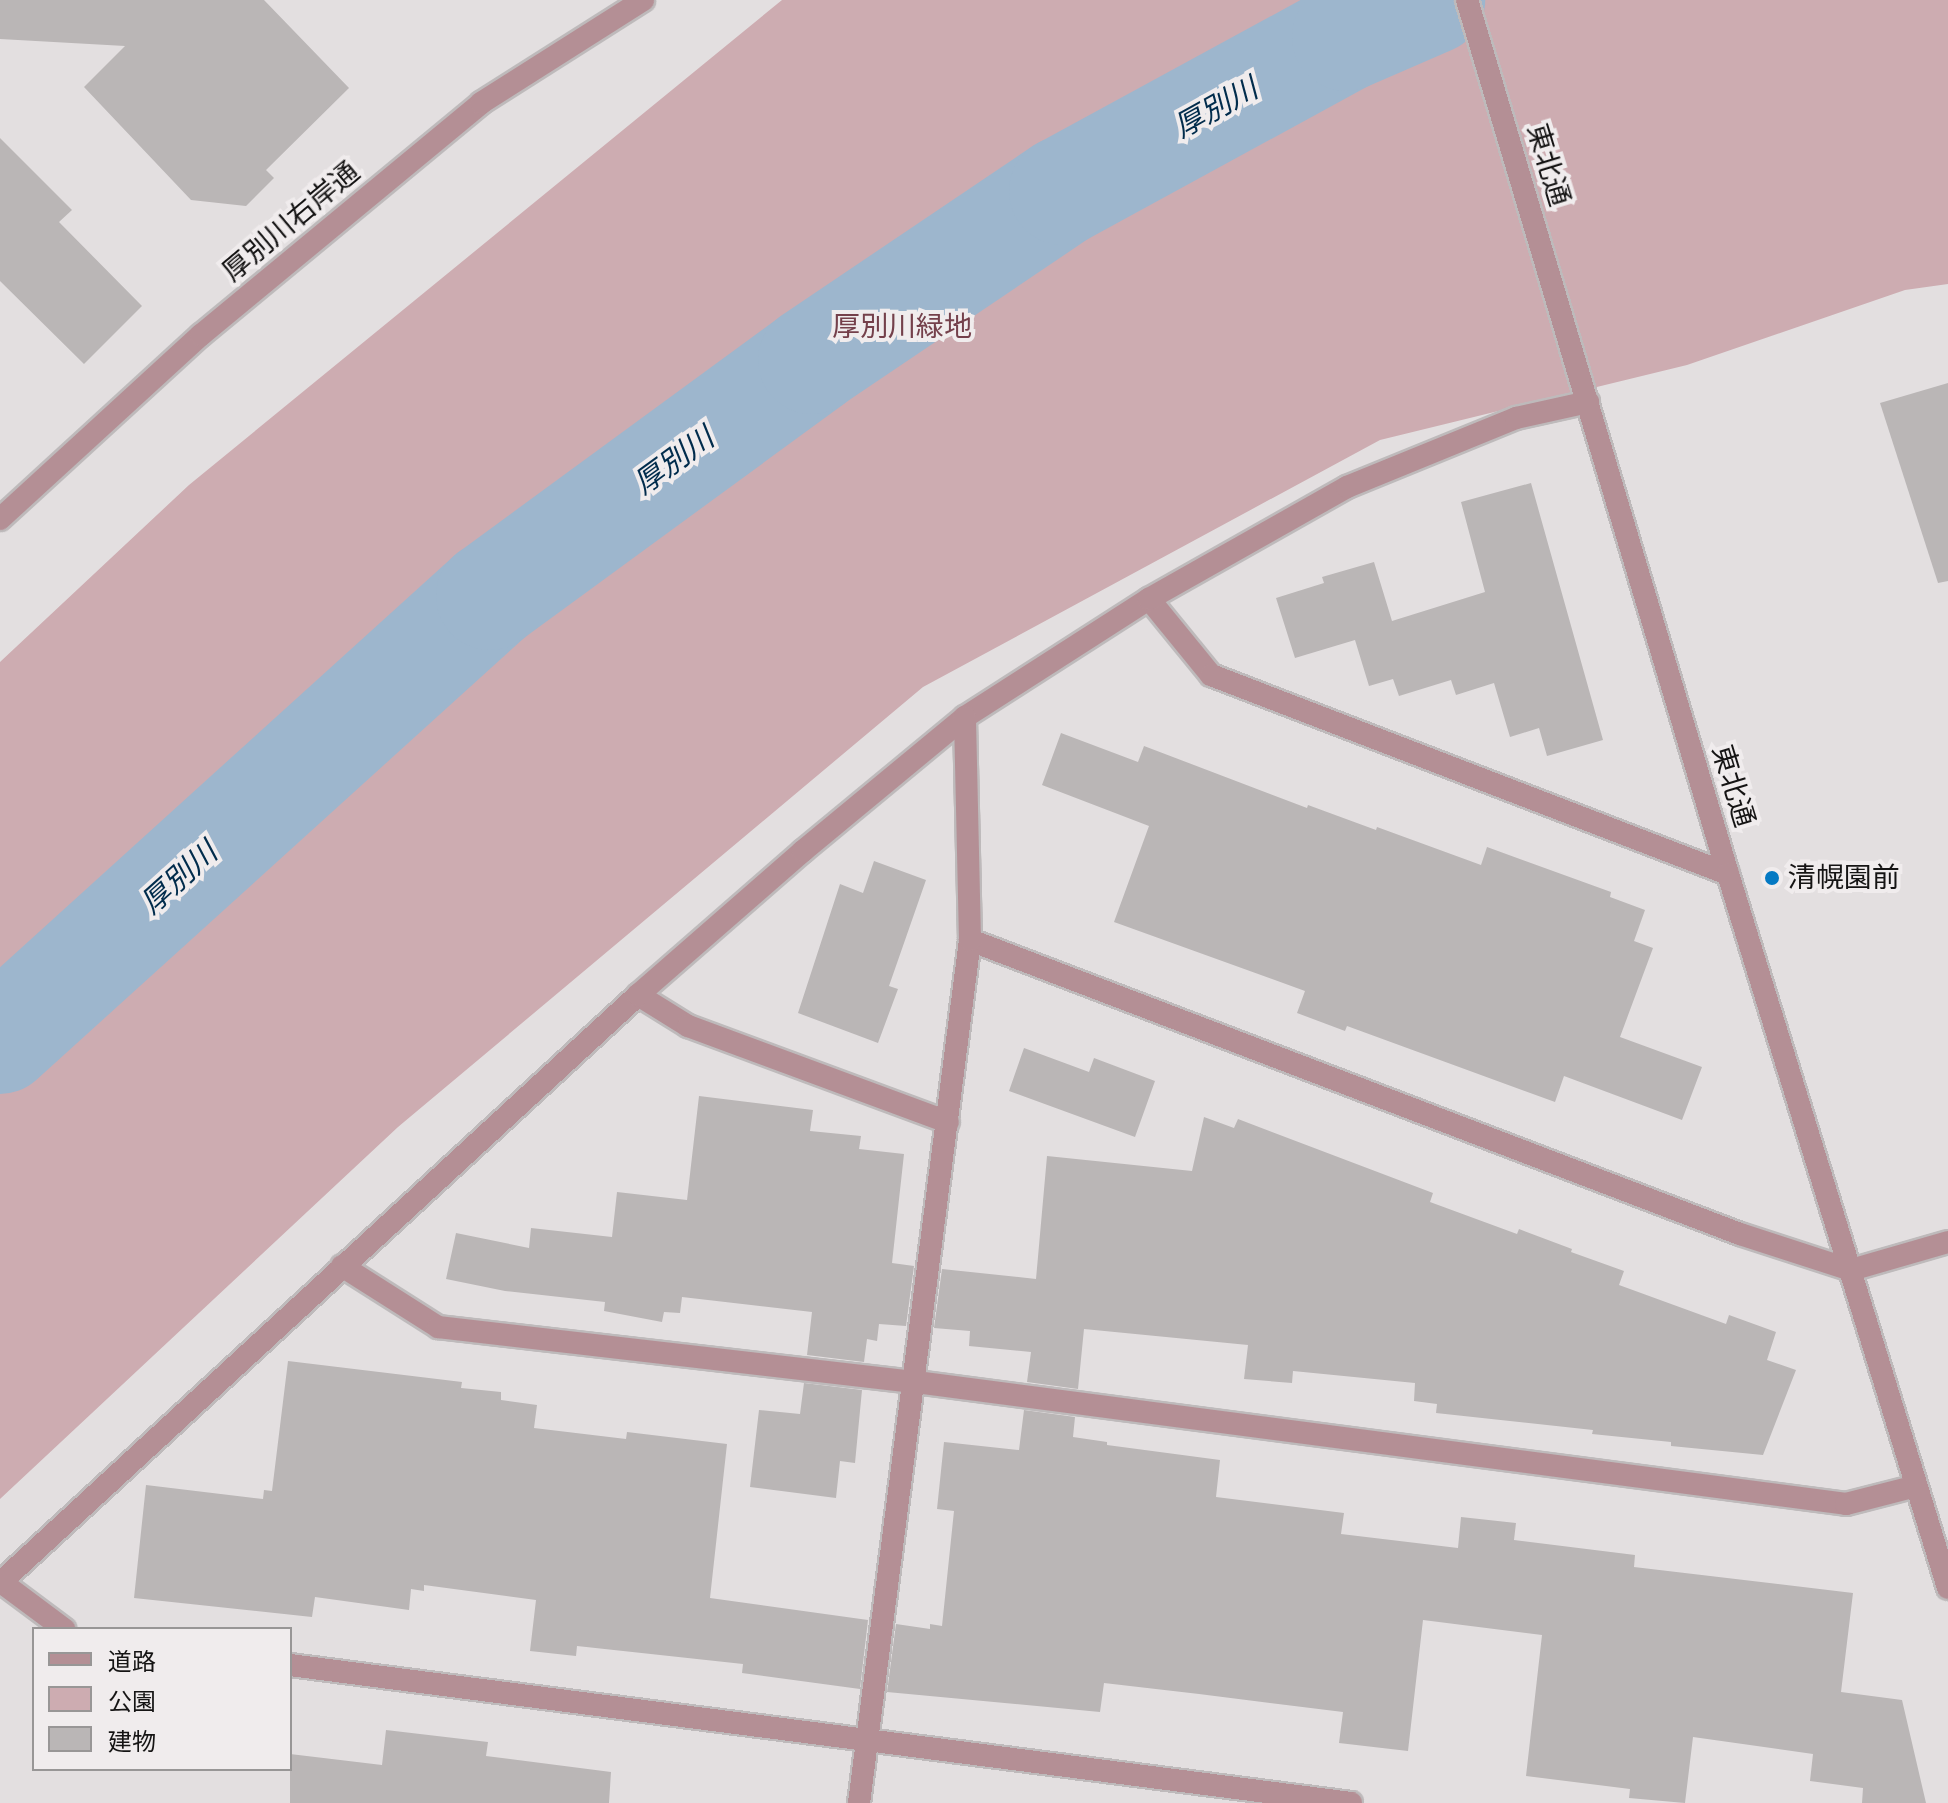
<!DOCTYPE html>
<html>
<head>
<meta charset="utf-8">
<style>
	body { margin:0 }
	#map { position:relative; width:1948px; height:1803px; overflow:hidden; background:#e3dfe0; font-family:"Fira Sans","Noto Sans JP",sans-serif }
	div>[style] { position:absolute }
	.green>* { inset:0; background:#cdacb1 }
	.river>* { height:108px; margin:-54px; padding:0 54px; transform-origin:54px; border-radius:54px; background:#9db6cd }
	.building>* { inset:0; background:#bab6b6 }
	.roads { filter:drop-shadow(2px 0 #bebabb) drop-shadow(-2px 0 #bebabb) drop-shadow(0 2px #bebabb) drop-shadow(0 -2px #bebabb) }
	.minor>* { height:22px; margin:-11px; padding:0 11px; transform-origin:11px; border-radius:11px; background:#b48f95 }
	.tertiary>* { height:22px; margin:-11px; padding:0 11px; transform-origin:11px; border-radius:11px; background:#b48f95 }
	.dots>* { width:22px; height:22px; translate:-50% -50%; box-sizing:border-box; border:4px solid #f0eced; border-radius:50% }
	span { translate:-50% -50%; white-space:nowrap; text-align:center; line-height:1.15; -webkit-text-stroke:8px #f0eced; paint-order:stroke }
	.street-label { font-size:28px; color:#151414 }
	.park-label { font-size:28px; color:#74404b }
	.poi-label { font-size:28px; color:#151414 }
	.left { translate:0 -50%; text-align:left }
	.water-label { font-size:30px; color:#012c4c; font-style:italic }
	.legend { position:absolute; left:32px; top:1627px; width:260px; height:144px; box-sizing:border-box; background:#f0eced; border:2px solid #989696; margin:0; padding:10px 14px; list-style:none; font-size:24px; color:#151414 }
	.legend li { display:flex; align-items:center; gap:16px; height:40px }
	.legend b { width:40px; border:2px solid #989696 }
</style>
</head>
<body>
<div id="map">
	<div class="green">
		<div style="clip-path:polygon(782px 0,1948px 0,1948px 284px,1905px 290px,1687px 365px,1380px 440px,923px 687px,398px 1127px,0 1499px,0 662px,189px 485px)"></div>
	</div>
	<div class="river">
		<div style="left:0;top:1040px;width:661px;rotate:-42.18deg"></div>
		<div style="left:490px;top:596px;width:399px;rotate:-36.2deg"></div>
		<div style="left:812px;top:360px;width:303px;rotate:-34deg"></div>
		<div style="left:1063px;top:191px;width:322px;rotate:-28.6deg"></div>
		<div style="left:1346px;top:37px;width:93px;rotate:-23.5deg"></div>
	</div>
	<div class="building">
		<div style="clip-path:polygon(0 0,264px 0,349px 88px,266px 170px,274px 178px,246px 206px,191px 200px,84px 87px,125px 46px,0 39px)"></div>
		<div style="clip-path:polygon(0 138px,72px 210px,59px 222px,142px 306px,84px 364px,0 281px)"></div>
		<div style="clip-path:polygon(1948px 383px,1948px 581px,1938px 583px,1880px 403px)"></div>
		<div style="clip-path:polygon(1531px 483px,1603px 740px,1547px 756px,1539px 728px,1510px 737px,1494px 683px,1456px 695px,1451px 680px,1399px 696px,1393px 679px,1369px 686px,1355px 640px,1295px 658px,1276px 598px,1324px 583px,1322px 577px,1374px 562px,1392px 621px,1485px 592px,1461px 502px)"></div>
		<div style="clip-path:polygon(1061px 733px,1138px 762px,1144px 746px,1307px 808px,1308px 805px,1376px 830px,1377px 827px,1481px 865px,1487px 847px,1611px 892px,1610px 897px,1645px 910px,1634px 941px,1653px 948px,1620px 1037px,1702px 1067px,1682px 1120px,1564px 1076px,1555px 1102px,1347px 1026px,1345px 1031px,1297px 1013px,1305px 991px,1114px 922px,1149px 826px,1042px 785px)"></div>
		<div style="clip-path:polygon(874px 861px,926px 880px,889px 986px,898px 989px,878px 1043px,798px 1013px,840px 884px,863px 893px)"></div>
		<div style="clip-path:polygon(1024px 1048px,1089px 1072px,1094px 1058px,1155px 1081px,1135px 1137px,1009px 1091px)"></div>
		<div style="clip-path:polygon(699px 1096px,813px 1110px,810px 1131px,861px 1136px,859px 1149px,904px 1154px,892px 1263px,914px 1266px,906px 1326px,879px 1324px,877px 1341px,867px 1339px,864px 1362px,807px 1355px,812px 1312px,682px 1297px,680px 1313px,664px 1312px,662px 1322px,604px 1311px,605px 1302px,505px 1291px,446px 1279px,456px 1233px,529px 1248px,531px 1228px,612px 1237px,617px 1192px,687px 1200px)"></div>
		<div style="clip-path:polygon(1204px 1117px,1234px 1128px,1238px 1119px,1433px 1193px,1430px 1202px,1517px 1234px,1519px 1229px,1572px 1249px,1571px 1252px,1624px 1271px,1619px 1285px,1726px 1324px,1729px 1315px,1776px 1332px,1767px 1360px,1796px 1370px,1763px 1455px,1671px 1446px,1671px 1442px,1592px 1434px,1593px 1430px,1436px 1413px,1437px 1404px,1414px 1401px,1415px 1383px,1293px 1371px,1292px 1383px,1244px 1379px,1248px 1345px,1084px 1329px,1078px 1389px,1027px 1382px,1031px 1352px,969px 1346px,970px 1331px,934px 1328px,942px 1269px,1036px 1279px,1047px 1156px,1192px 1171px)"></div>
		<div style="clip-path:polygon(288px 1361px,462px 1382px,461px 1388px,501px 1392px,501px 1400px,537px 1405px,534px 1428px,626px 1439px,627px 1432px,727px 1444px,710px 1598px,868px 1620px,860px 1689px,742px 1673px,743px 1664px,577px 1646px,576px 1656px,530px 1651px,536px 1600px,424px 1585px,424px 1591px,411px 1589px,409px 1610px,315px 1597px,312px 1617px,134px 1598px,146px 1485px,263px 1499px,264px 1490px,272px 1491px)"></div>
		<div style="clip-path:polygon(804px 1383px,862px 1390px,855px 1463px,840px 1461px,836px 1498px,750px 1487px,759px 1410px,800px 1414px)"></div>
		<div style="clip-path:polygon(1024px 1410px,1075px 1417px,1073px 1437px,1107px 1442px,1107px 1445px,1220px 1460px,1216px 1497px,1344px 1513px,1341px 1534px,1458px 1548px,1461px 1517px,1516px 1523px,1514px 1540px,1635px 1555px,1634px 1567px,1853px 1593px,1841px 1692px,1902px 1700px,1926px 1803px,1862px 1803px,1863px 1788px,1810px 1781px,1813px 1754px,1693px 1737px,1685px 1803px,1629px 1798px,1630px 1789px,1526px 1776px,1542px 1635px,1423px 1620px,1408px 1751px,1339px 1743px,1343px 1712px,1199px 1694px,1104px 1683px,1100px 1712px,887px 1692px,896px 1624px,930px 1629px,930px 1624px,942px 1626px,954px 1511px,937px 1509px,944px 1442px,1019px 1450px)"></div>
		<div style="clip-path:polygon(386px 1730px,488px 1742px,486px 1756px,611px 1772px,609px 1803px,290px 1803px,290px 1754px,382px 1765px)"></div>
	</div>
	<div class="roads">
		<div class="minor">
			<div style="left:0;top:519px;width:273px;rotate:-42.5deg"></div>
			<div style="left:201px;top:335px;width:364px;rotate:-39.6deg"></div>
			<div style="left:481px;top:103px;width:192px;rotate:-32.4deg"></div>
			<div style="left:1149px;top:599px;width:98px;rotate:50.8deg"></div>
			<div style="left:1211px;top:675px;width:554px;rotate:21.05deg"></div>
			<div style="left:970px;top:940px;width:824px;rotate:20.9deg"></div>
			<div style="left:1740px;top:1234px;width:117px;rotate:18deg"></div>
			<div style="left:1851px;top:1270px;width:101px;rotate:-16.1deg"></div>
			<div style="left:638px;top:995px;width:59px;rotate:31.8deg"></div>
			<div style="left:688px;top:1026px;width:277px;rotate:20.3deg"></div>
			<div style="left:342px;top:1266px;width:114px;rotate:32.4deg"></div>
			<div style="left:438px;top:1327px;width:481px;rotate:6.6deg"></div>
			<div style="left:916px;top:1382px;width:938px;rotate:7.47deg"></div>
			<div style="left:1846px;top:1504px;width:72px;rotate:-14.4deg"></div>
			<div style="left:1px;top:1582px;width:79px;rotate:36.7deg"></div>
			<div style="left:0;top:1583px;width:868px;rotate:-42.66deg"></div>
			<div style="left:638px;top:995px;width:219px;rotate:-41.1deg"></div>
			<div style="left:803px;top:851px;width:210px;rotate:-39.6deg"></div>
			<div style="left:965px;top:717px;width:219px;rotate:-32.7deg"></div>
			<div style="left:1149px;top:599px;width:227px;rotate:-29.5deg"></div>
			<div style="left:1347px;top:487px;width:183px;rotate:-22.2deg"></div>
			<div style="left:1516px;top:418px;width:74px;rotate:-12.5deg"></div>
			<div style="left:290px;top:1665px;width:1070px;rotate:7.41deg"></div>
			<div style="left:859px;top:1803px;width:870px;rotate:-82.67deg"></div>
			<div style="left:970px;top:940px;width:223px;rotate:-91.3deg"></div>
		</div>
		<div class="tertiary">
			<div style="left:1467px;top:0;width:912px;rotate:73.37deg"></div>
			<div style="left:1728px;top:874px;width:747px;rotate:72.87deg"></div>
		</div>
	</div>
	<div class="dots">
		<div style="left:1772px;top:878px;background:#0479c3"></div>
	</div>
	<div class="street-label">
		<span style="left:1548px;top:165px;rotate:73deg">東北通</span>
		<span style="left:291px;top:222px;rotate:-40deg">厚別川右岸通</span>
		<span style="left:1733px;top:786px;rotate:73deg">東北通</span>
	</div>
	<div class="park-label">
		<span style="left:902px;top:327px">厚別川緑地</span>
	</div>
	<div class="poi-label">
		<span class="left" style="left:1788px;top:878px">清幌園前</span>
	</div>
	<div class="water-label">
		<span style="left:1216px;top:108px;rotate:-29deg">厚別川</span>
		<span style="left:674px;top:461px;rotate:-36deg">厚別川</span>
		<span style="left:179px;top:878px;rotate:-42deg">厚別川</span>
	</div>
	<ul class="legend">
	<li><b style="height:10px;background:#b48f95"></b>道路</li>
	<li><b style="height:22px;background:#cdacb1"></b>公園</li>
	<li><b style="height:22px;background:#bab6b6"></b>建物</li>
	</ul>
</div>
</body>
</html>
